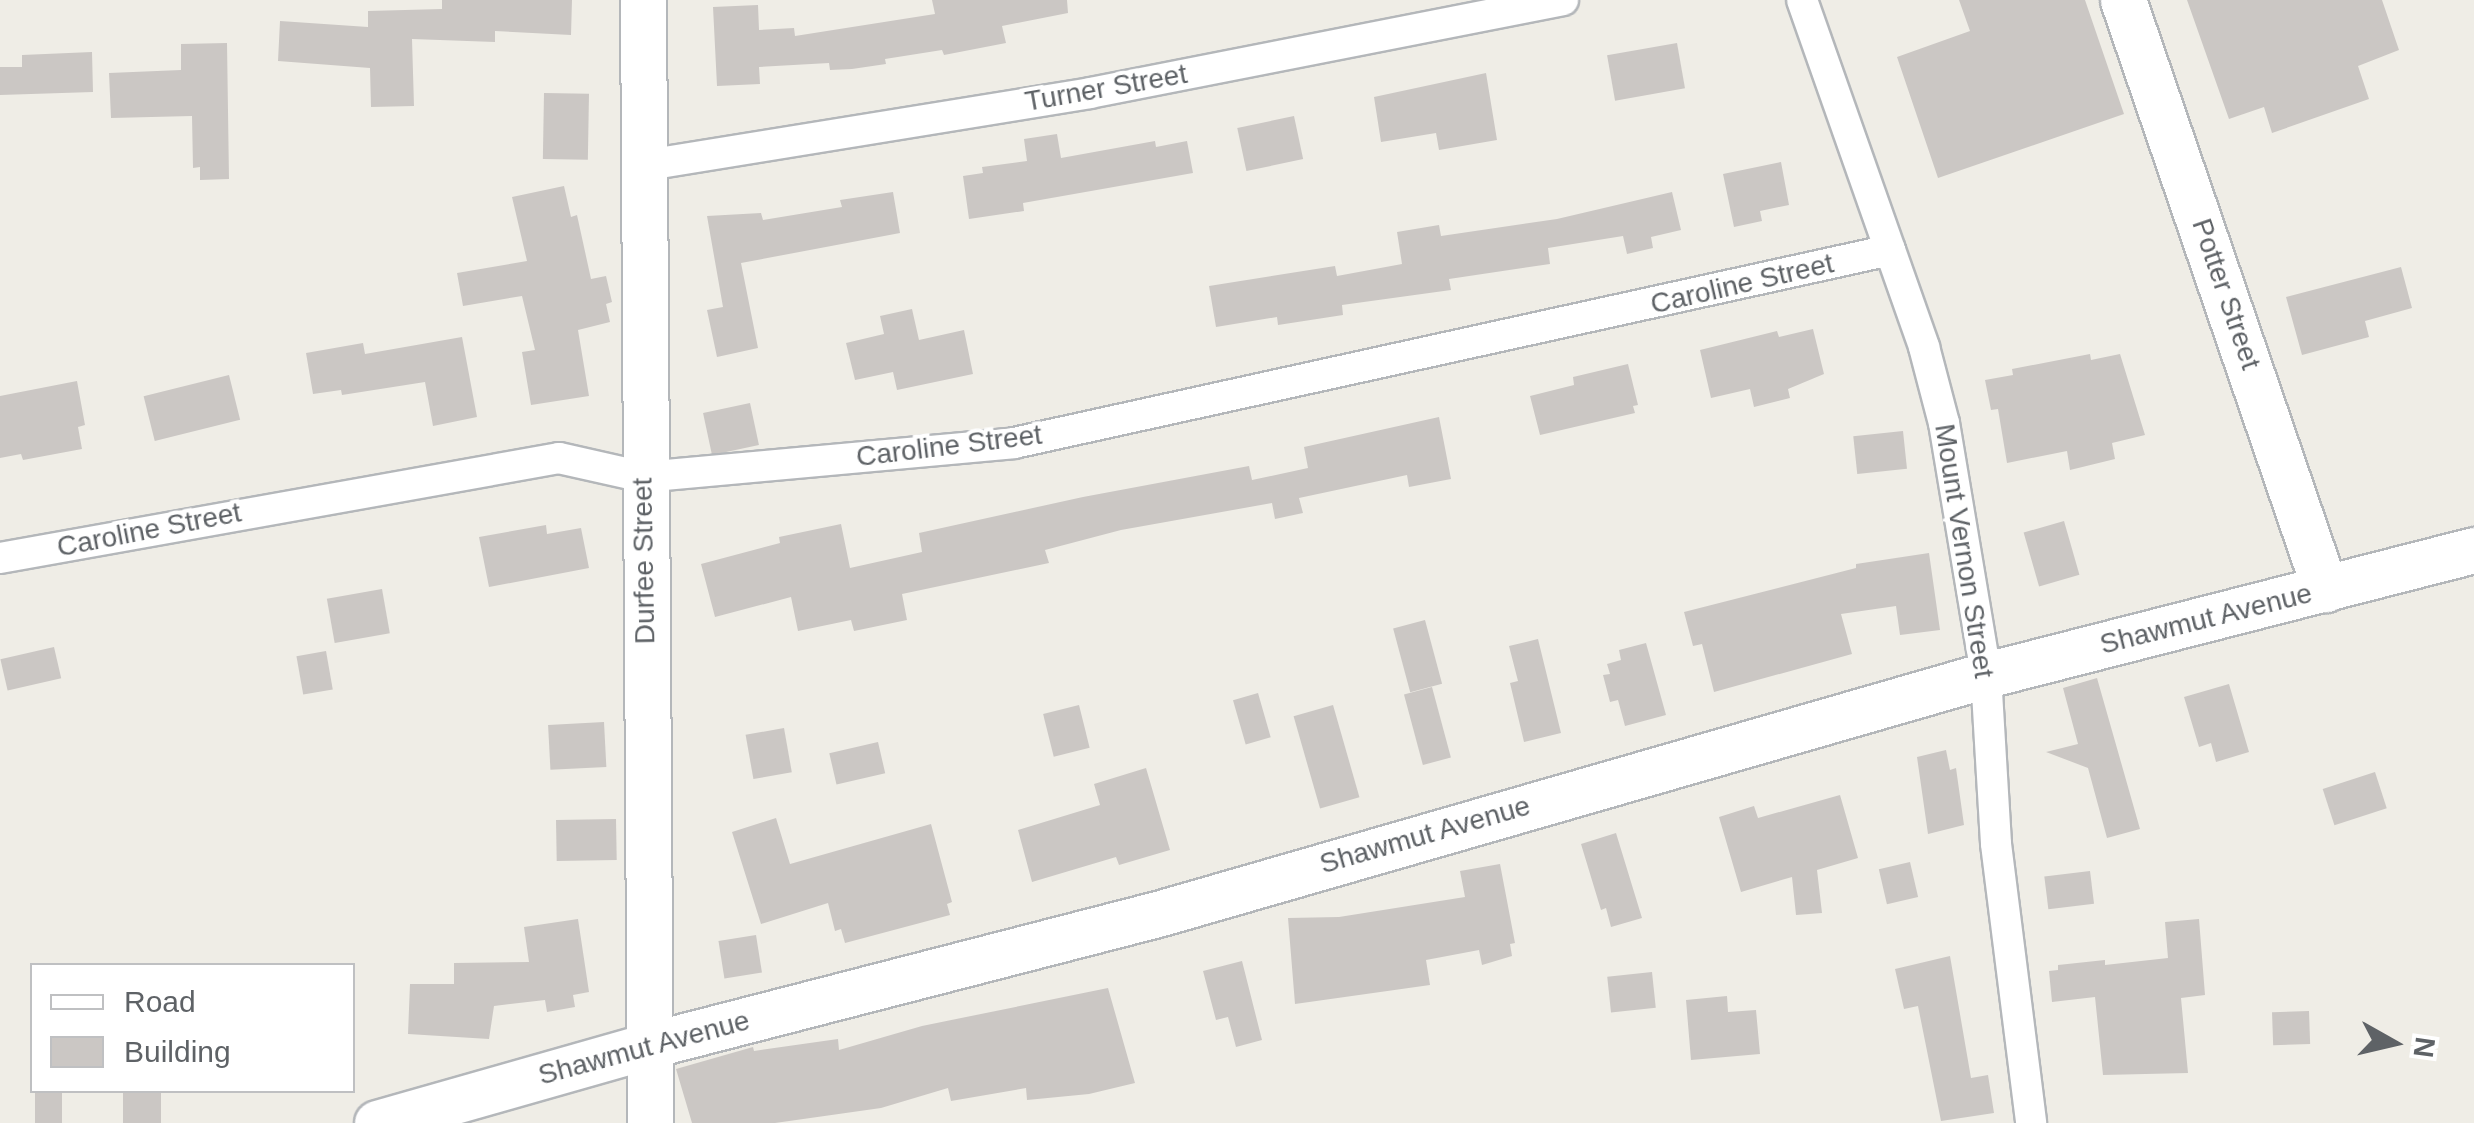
<!DOCTYPE html>
<html>
<head>
<meta charset="utf-8">
<style>
	body { margin:0 }
	#map { position:relative; width:2474px; height:1123px; overflow:hidden; background:#efede6; font-family:Helvetica,sans-serif }
	div>[style] { position:absolute }
	.building>* { inset:0; background:#cbc7c4; transform-origin:0 0 }
	.roads { filter:drop-shadow(2px 0 #b4b7ba) drop-shadow(-2px 0 #b4b7ba) drop-shadow(0 2px #b4b7ba) drop-shadow(0 -2px #b4b7ba) }
	.street>* { height:30px; margin:-15px; padding:0 15px; transform-origin:15px; border-radius:15px; background:#fff }
	.secondary>* { height:45px; margin:-22.5px; padding:0 22.5px; transform-origin:22.5px; border-radius:22.5px; background:#fff }
	span { translate:-50% -50%; white-space:nowrap; text-align:center; line-height:1.15; -webkit-text-stroke:8px #fff; paint-order:stroke }
	.street-label { font-size:28px; color:#5e6266 }
	.legend { position:absolute; left:30px; top:963px; width:325px; height:130px; box-sizing:border-box; background:#fff; border:2px solid #bfc0c2; margin:0; padding:12px 18px; list-style:none; font-size:30px; color:#5e6266 }
	.legend li { display:flex; align-items:center; gap:20px; height:50px }
	.legend b { width:50px; border:2px solid #bfc0c2 }
	.north { position:absolute; left:2344px; top:993px; width:100px; height:100px; -webkit-text-stroke:8px #fff; paint-order:stroke; rotate:98deg; font-size:28px; font-weight:700; line-height:40px; text-align:center; color:#5e6266 }
	.north::after { content:''; display:block; margin:auto; width:35px; height:45px; background:#5e6266; clip-path:polygon(50% 0,100% 100%,50% 72%,0 100%) }
</style>
</head>
<body>
<div id="map">
	<div class="building">
		<div style="clip-path:polygon(442px 0,572px 0,571px 35px,495px 31px,495px 42px,412px 39px,414px 106px,371px 107px,370px 68px,278px 61px,280px 21px,368px 27px,368px 11px,442px 9px)"></div>
		<div style="clip-path:polygon(932px 0,1067px 0,1068px 13px,1002px 26px,1006px 43px,944px 55px,942px 50px,885px 59px,886px 64px,852px 69px,830px 70px,829px 63px,759px 67px,760px 84px,717px 86px,713px 7px,758px 5px,759px 30px,794px 28px,795px 36px,935px 14px)"></div>
		<div style="clip-path:polygon(1959px 0,2085px 0,2124px 114px,1938px 178px,1897px 57px,1970px 31px)"></div>
		<div style="clip-path:polygon(2187px 0,2382px 0,2399px 50px,2358px 66px,2369px 99px,2272px 133px,2264px 107px,2229px 119px)"></div>
		<div style="clip-path:polygon(227px 43px,229px 179px,200px 180px,200px 167px,193px 168px,192px 116px,111px 118px,109px 73px,181px 70px,181px 44px)"></div>
		<div style="left:1677px;top:43px;width:46px;height:71px;rotate:80deg"></div>
		<div style="clip-path:polygon(92px 52px,93px 92px,0 95px,0 67px,22px 67px,22px 55px)"></div>
		<div style="clip-path:polygon(1486px 73px,1497px 140px,1439px 150px,1436px 133px,1381px 142px,1374px 97px)"></div>
		<div style="left:544px;top:93px;width:45px;height:66px;rotate:1deg"></div>
		<div style="left:1294px;top:116px;width:44px;height:58px;rotate:78deg"></div>
		<div style="clip-path:polygon(1057px 134px,1061px 158px,1155px 141px,1156px 147px,1187px 141px,1193px 173px,1023px 203px,1024px 211px,969px 219px,963px 176px,983px 173px,982px 167px,1027px 161px,1024px 139px)"></div>
		<div style="clip-path:polygon(1781px 162px,1789px 205px,1760px 211px,1762px 221px,1734px 227px,1723px 174px)"></div>
		<div style="clip-path:polygon(564px 186px,571px 217px,577px 215px,591px 279px,606px 276px,612px 302px,606px 304px,610px 322px,578px 330px,589px 396px,531px 405px,522px 352px,535px 350px,522px 296px,463px 306px,457px 273px,527px 261px,512px 197px)"></div>
		<div style="clip-path:polygon(893px 192px,900px 233px,741px 263px,758px 348px,717px 357px,707px 310px,723px 307px,707px 216px,761px 213px,763px 220px,842px 207px,840px 200px)"></div>
		<div style="clip-path:polygon(1672px 192px,1681px 230px,1651px 237px,1653px 248px,1627px 254px,1623px 236px,1548px 248px,1550px 264px,1449px 279px,1451px 290px,1342px 305px,1343px 315px,1278px 325px,1277px 317px,1216px 327px,1209px 286px,1335px 266px,1337px 276px,1402px 264px,1397px 232px,1439px 225px,1441px 236px,1557px 219px)"></div>
		<div style="clip-path:polygon(2401px 267px,2412px 308px,2365px 321px,2369px 337px,2302px 355px,2286px 297px)"></div>
		<div style="clip-path:polygon(912px 309px,919px 340px,964px 330px,973px 374px,897px 390px,893px 372px,855px 380px,846px 343px,884px 334px,880px 316px)"></div>
		<div style="clip-path:polygon(1813px 329px,1824px 374px,1788px 389px,1790px 398px,1754px 407px,1750px 389px,1711px 398px,1700px 350px,1777px 331px,1779px 337px)"></div>
		<div style="clip-path:polygon(462px 337px,477px 417px,433px 426px,425px 382px,342px 395px,341px 390px,313px 394px,306px 353px,363px 343px,365px 354px)"></div>
		<div style="clip-path:polygon(2090px 354px,2091px 360px,2120px 354px,2145px 435px,2112px 443px,2115px 459px,2070px 470px,2067px 451px,2007px 463px,1998px 409px,1991px 410px,1985px 380px,2013px 375px,2012px 369px)"></div>
		<div style="clip-path:polygon(1628px 364px,1638px 405px,1633px 406px,1635px 413px,1540px 435px,1530px 396px,1574px 385px,1573px 377px)"></div>
		<div style="left:229px;top:375px;width:46px;height:88px;rotate:76deg"></div>
		<div style="clip-path:polygon(77px 381px,85px 425px,78px 427px,82px 449px,23px 460px,21px 454px,0 458px,0 396px)"></div>
		<div style="left:750px;top:403px;width:43px;height:48px;rotate:78deg"></div>
		<div style="clip-path:polygon(1439px 417px,1451px 479px,1409px 487px,1407px 475px,1299px 498px,1303px 513px,1275px 519px,1272px 503px,1121px 530px,1045px 550px,1049px 563px,902px 594px,907px 620px,854px 631px,851px 620px,798px 631px,791px 597px,715px 617px,701px 564px,780px 543px,779px 537px,841px 524px,850px 568px,922px 552px,919px 533px,1083px 497px,1249px 466px,1252px 480px,1308px 468px,1304px 447px)"></div>
		<div style="left:1903px;top:431px;width:38px;height:50px;rotate:84deg"></div>
		<div style="left:2064px;top:521px;width:56px;height:42px;rotate:74deg"></div>
		<div style="clip-path:polygon(546px 525px,547px 534px,581px 528px,589px 568px,489px 587px,479px 537px)"></div>
		<div style="clip-path:polygon(1929px 553px,1940px 630px,1900px 635px,1896px 606px,1841px 614px,1852px 654px,1714px 692px,1702px 644px,1693px 646px,1684px 612px,1856px 568px,1856px 564px)"></div>
		<div style="left:382px;top:589px;width:45px;height:56px;rotate:80deg"></div>
		<div style="left:1425px;top:620px;width:66px;height:33px;rotate:75deg"></div>
		<div style="clip-path:polygon(1538px 639px,1561px 733px,1524px 742px,1510px 683px,1518px 681px,1509px 646px)"></div>
		<div style="clip-path:polygon(1646px 643px,1666px 715px,1625px 726px,1618px 700px,1610px 702px,1603px 675px,1610px 674px,1607px 664px,1621px 660px,1619px 650px)"></div>
		<div style="left:54px;top:647px;width:32px;height:55px;rotate:77deg"></div>
		<div style="left:326px;top:651px;width:39px;height:30px;rotate:80deg"></div>
		<div style="clip-path:polygon(2097px 678px,2140px 829px,2107px 838px,2088px 768px,2046px 752px,2078px 744px,2063px 688px)"></div>
		<div style="clip-path:polygon(2229px 684px,2249px 752px,2216px 762px,2211px 743px,2199px 747px,2184px 697px)"></div>
		<div style="left:1432px;top:687px;width:73px;height:29px;rotate:75deg"></div>
		<div style="left:1258px;top:693px;width:46px;height:26px;rotate:74deg"></div>
		<div style="left:1079px;top:705px;width:44px;height:37px;rotate:76deg"></div>
		<div style="left:1333px;top:705px;width:96px;height:41px;rotate:74deg"></div>
		<div style="left:604px;top:722px;width:45px;height:56px;rotate:87deg"></div>
		<div style="left:784px;top:728px;width:45px;height:39px;rotate:80deg"></div>
		<div style="left:878px;top:742px;width:32px;height:50px;rotate:77deg"></div>
		<div style="clip-path:polygon(1946px 750px,1950px 770px,1956px 768px,1964px 825px,1928px 834px,1917px 757px)"></div>
		<div style="clip-path:polygon(1146px 768px,1170px 850px,1119px 865px,1116px 857px,1032px 882px,1018px 830px,1100px 805px,1094px 784px)"></div>
		<div style="left:2375px;top:772px;width:38px;height:55px;rotate:72deg"></div>
		<div style="clip-path:polygon(1840px 795px,1858px 858px,1817px 870px,1822px 913px,1796px 915px,1792px 877px,1741px 892px,1719px 817px,1754px 806px,1758px 818px)"></div>
		<div style="clip-path:polygon(776px 818px,790px 864px,931px 824px,952px 902px,947px 904px,950px 915px,845px 943px,841px 929px,835px 931px,828px 903px,761px 924px,732px 832px)"></div>
		<div style="left:616px;top:819px;width:41px;height:60px;rotate:89deg"></div>
		<div style="clip-path:polygon(1616px 833px,1642px 918px,1611px 927px,1606px 908px,1601px 910px,1581px 844px)"></div>
		<div style="left:1910px;top:862px;width:36px;height:32px;rotate:77deg"></div>
		<div style="clip-path:polygon(1500px 864px,1515px 943px,1510px 944px,1512px 956px,1482px 965px,1479px 950px,1426px 960px,1430px 985px,1295px 1004px,1288px 918px,1339px 917px,1465px 897px,1460px 871px)"></div>
		<div style="left:2090px;top:871px;width:33px;height:46px;rotate:83deg"></div>
		<div style="clip-path:polygon(578px 919px,589px 992px,573px 995px,575px 1007px,547px 1012px,545px 1000px,494px 1006px,489px 1039px,408px 1034px,410px 984px,454px 984px,454px 963px,529px 962px,524px 927px)"></div>
		<div style="clip-path:polygon(2199px 919px,2205px 995px,2181px 998px,2188px 1073px,2103px 1075px,2095px 997px,2052px 1002px,2049px 971px,2058px 970px,2058px 965px,2105px 960px,2105px 965px,2168px 958px,2165px 922px)"></div>
		<div style="left:756px;top:935px;width:38px;height:38px;rotate:81deg"></div>
		<div style="clip-path:polygon(1950px 956px,1971px 1078px,1988px 1075px,1994px 1113px,1941px 1121px,1918px 1006px,1904px 1009px,1895px 969px)"></div>
		<div style="clip-path:polygon(1242px 961px,1262px 1040px,1236px 1047px,1228px 1017px,1216px 1020px,1203px 971px)"></div>
		<div style="left:1652px;top:972px;width:36px;height:45px;rotate:84deg"></div>
		<div style="clip-path:polygon(1108px 988px,1135px 1083px,1089px 1094px,1027px 1100px,1026px 1088px,951px 1101px,948px 1088px,881px 1108px,775px 1123px,692px 1123px,676px 1069px,753px 1047px,754px 1051px,838px 1039px,839px 1050px,922px 1026px)"></div>
		<div style="clip-path:polygon(1727px 996px,1728px 1012px,1756px 1010px,1760px 1054px,1691px 1060px,1686px 1000px)"></div>
		<div style="left:2309px;top:1011px;width:33px;height:37px;rotate:88deg"></div>
		<div style="left:35px;top:1090px;width:27px;height:33px"></div>
		<div style="left:123px;top:1090px;width:38px;height:33px"></div>
	</div>
	<div class="roads">
		<div class="street">
			<div style="left:1802px;top:0;width:368px;rotate:70.6deg"></div>
			<div style="left:1924px;top:347px;width:79px;rotate:75.3deg"></div>
			<div style="left:1944px;top:423px;width:255px;rotate:80.5deg"></div>
			<div style="left:1986px;top:675px;width:169px;rotate:86.6deg"></div>
			<div style="left:1996px;top:844px;width:281px;rotate:82.8deg"></div>
			<div style="left:647px;top:165px;width:449px;rotate:-9.2deg"></div>
			<div style="left:1090px;top:93px;width:482px;rotate:-11.1deg"></div>
			<div style="left:0;top:558px;width:568px;rotate:-10.14deg"></div>
			<div style="left:559px;top:458px;width:86px;rotate:12.7deg"></div>
			<div style="left:643px;top:477px;width:373px;rotate:-5.2deg"></div>
			<div style="left:1014px;top:443px;width:897px;rotate:-12.42deg"></div>
		</div>
		<div class="secondary">
			<div style="left:643px;top:0;width:1123px;rotate:89.64deg"></div>
			<div style="left:2123px;top:0;width:623px;rotate:71.07deg"></div>
			<div style="left:377px;top:1123px;width:284px;rotate:-15.9deg"></div>
			<div style="left:650px;top:1045px;width:528px;rotate:-14.48deg"></div>
			<div style="left:1161px;top:913px;width:859px;rotate:-16.09deg"></div>
			<div style="left:1986px;top:675px;width:504px;rotate:-14.37deg"></div>
		</div>
	</div>
	<div class="street-label">
		<span style="left:1106px;top:88px;rotate:-10deg">Turner Street</span>
		<span style="left:1742px;top:284px;rotate:-13deg">Caroline Street</span>
		<span style="left:2226px;top:294px;rotate:71deg">Potter Street</span>
		<span style="left:949px;top:446px;rotate:-7deg">Caroline Street</span>
		<span style="left:149px;top:530px;rotate:-11deg">Caroline Street</span>
		<span style="left:1964px;top:551px;rotate:81deg">Mount Vernon Street</span>
		<span style="left:644px;top:561px;rotate:-91deg">Durfee Street</span>
		<span style="left:2206px;top:619px;rotate:-14deg">Shawmut Avenue</span>
		<span style="left:1425px;top:835px;rotate:-16deg">Shawmut Avenue</span>
		<span style="left:644px;top:1048px;rotate:-15deg">Shawmut Avenue</span>
	</div>
	<ul class="legend">
	<li><b style="height:12px;background:#fff"></b>Road</li>
	<li><b style="height:28px;background:#cbc7c4"></b>Building</li>
	</ul>
	<div class="north">N</div>
</div>
</body>
</html>
